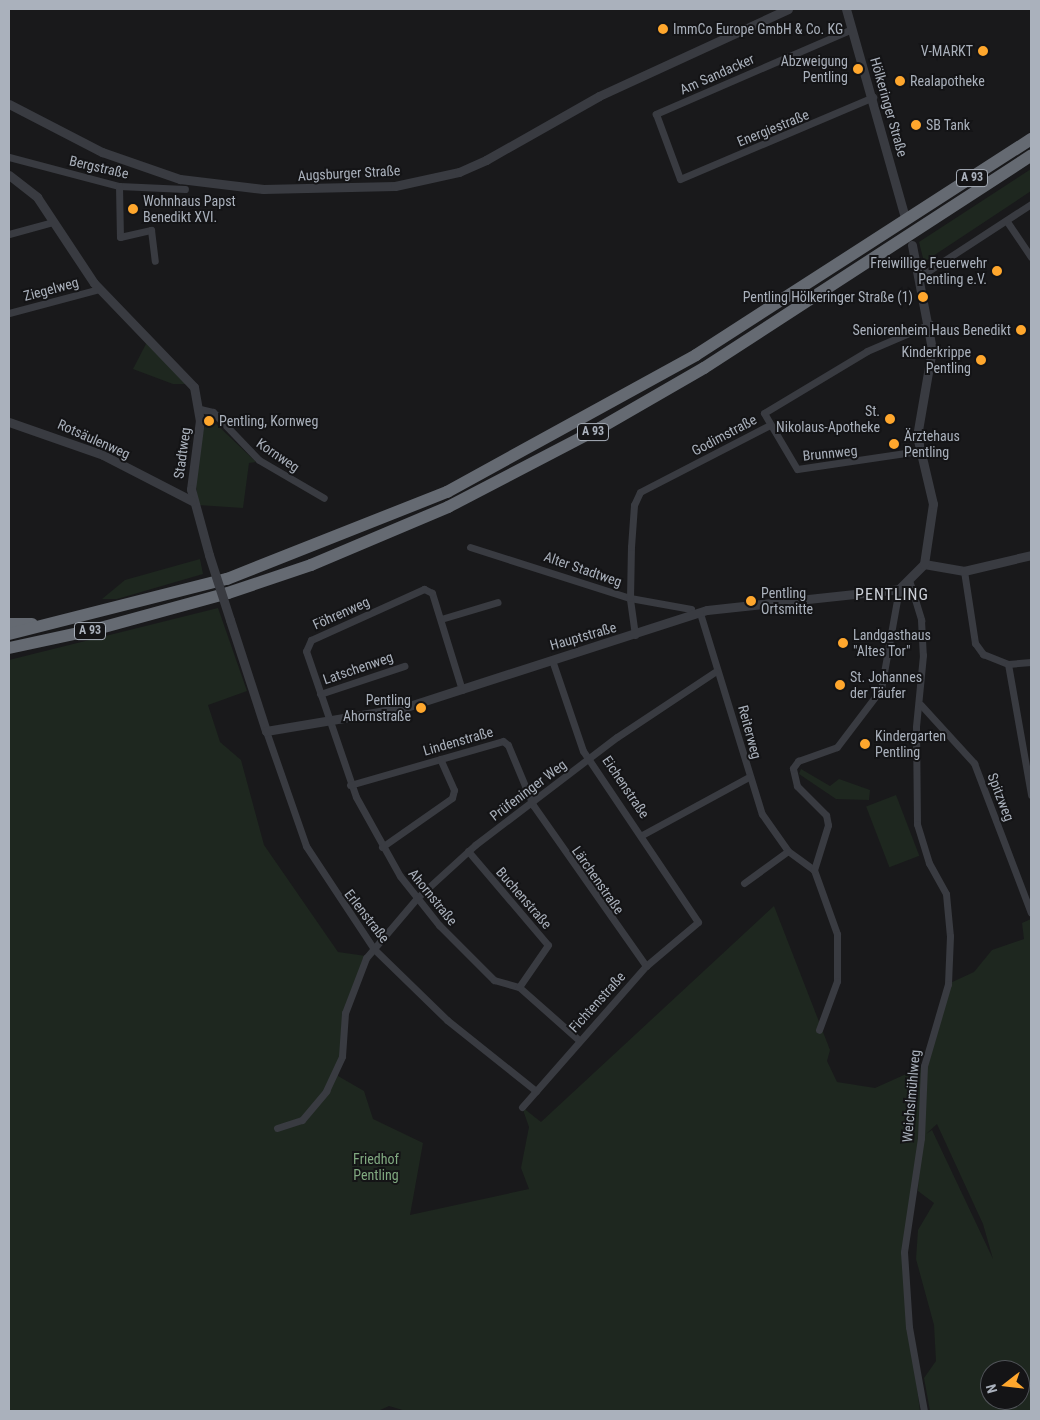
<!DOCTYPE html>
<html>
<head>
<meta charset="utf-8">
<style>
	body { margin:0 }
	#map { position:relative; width:1040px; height:1420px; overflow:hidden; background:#19191b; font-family:"Roboto Condensed",sans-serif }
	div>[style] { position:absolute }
	.green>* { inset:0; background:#1e271f; transform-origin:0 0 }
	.minor>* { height:7px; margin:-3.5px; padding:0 3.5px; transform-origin:3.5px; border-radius:3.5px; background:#393b41 }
	.tertiary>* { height:9px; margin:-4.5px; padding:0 4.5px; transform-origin:4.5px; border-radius:4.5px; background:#393b41 }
	.motorway>* { height:12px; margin:-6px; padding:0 6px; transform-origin:6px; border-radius:6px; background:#656a72 }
	.tertiary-bridge>* { height:9px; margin:-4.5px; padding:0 4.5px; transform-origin:4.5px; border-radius:4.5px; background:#393b41 }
	.dots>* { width:14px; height:14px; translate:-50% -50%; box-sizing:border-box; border:2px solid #141416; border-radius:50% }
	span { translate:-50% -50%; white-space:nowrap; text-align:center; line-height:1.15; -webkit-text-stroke:4px #141416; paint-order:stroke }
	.shield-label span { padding:1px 4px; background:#141416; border:1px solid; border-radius:4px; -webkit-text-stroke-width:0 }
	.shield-label { font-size:12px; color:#aab1bc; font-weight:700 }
	.poi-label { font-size:14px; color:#aab1bc }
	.left { translate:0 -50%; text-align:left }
	.right { translate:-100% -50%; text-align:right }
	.street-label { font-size:14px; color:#aab1bc }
	.park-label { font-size:14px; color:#80a980 }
	.quarter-label { font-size:16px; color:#ccd0d8; letter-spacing:1px }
	.frame { position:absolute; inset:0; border:10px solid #aab1bc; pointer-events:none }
	.north { position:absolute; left:980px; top:1360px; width:50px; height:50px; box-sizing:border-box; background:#141416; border:1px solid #505358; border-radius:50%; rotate:254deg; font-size:14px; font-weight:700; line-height:20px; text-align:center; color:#aab1bc }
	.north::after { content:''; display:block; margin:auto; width:18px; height:22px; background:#ffa72d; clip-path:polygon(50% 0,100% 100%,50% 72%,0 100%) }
</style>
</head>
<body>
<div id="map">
	<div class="green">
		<div style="clip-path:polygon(1031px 169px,1031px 191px,924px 262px,919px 242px)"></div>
		<div style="clip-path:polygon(148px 340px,189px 384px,173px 384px,133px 369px)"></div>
		<div style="clip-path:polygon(213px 421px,256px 462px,249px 463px,243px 508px,198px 505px,195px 473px,204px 428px)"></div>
		<div style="clip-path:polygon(200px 559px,203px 574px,117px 599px,102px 599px,125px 580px)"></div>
		<div style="clip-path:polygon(evenodd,218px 608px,247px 691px,208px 705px,220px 742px,241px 760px,264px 845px,338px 952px,366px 956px,374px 949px,344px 1018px,338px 1076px,364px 1091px,373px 1119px,423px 1143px,410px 1215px,529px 1189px,521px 1168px,529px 1127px,522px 1107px,541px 1122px,774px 906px,830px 1050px,827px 1061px,837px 1082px,875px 1088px,924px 1066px,948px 984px,974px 972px,992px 950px,1024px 939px,1022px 923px,1031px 919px,1031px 1411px,930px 1411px,924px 1378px,936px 1361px,934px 1325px,916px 1259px,918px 1230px,934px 1203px,918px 1191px,920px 1145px,904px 1282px,920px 1411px,406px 1411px,389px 1406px,378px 1411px,9px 1411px,9px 660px,218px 608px,937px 1124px,983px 1224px,993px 1259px,932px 1130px,926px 1134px,937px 1124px,218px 608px,990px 1370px,1020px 1370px,1020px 1400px,990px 1400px,990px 1370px)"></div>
		<div style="clip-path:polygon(801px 769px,830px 786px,839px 779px,870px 790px,869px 800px,836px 799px,799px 774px)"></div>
		<div style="left:896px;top:795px;width:65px;height:32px;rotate:69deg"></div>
	</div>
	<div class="minor">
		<div style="left:852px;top:29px;width:214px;rotate:156.6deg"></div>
		<div style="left:656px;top:114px;width:69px;rotate:69.7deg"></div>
		<div style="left:680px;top:179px;width:210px;rotate:-23deg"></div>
		<div style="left:9px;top:157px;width:114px;rotate:14.8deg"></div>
		<div style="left:119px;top:186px;width:66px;rotate:2.6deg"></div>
		<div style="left:119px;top:186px;width:51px;rotate:88.9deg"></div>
		<div style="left:120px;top:237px;width:32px;rotate:-13deg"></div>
		<div style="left:151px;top:230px;width:31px;rotate:83deg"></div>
		<div style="left:1008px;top:223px;width:41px;rotate:55.9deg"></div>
		<div style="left:9px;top:234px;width:46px;rotate:-15.3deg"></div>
		<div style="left:919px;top:277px;width:134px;rotate:-33.1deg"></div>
		<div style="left:9px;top:313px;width:93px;rotate:-14.9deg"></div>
		<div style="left:200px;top:409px;width:13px;rotate:13deg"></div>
		<div style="left:213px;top:412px;width:66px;rotate:46.2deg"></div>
		<div style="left:259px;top:460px;width:75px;rotate:30.3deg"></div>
		<div style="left:919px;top:451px;width:123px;rotate:171.6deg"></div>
		<div style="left:797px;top:469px;width:65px;rotate:-120.5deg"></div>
		<div style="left:764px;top:413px;width:120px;rotate:-31deg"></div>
		<div style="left:867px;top:351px;width:69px;rotate:-23.2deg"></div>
		<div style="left:470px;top:547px;width:168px;rotate:17.7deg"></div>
		<div style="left:630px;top:598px;width:62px;rotate:10.2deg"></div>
		<div style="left:964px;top:571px;width:73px;rotate:81.3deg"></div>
		<div style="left:975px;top:643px;width:14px;rotate:54deg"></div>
		<div style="left:983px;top:654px;width:27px;rotate:22deg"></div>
		<div style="left:1008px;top:664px;width:23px;rotate:-5deg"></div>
		<div style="left:910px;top:583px;width:39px;rotate:73deg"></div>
		<div style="left:921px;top:620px;width:35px;rotate:87deg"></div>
		<div style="left:923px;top:655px;width:72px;rotate:95.6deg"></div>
		<div style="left:916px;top:727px;width:97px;rotate:89.4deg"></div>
		<div style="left:917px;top:824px;width:41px;rotate:72.9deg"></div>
		<div style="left:929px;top:863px;width:35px;rotate:61deg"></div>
		<div style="left:946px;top:894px;width:42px;rotate:84.6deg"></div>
		<div style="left:950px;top:936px;width:48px;rotate:92.4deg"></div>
		<div style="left:948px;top:984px;width:85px;rotate:106.3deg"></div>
		<div style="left:924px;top:1066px;width:72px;rotate:92.4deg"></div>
		<div style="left:921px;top:1138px;width:115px;rotate:98.5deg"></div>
		<div style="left:904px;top:1252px;width:75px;rotate:86.2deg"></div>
		<div style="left:909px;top:1327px;width:85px;rotate:79.9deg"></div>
		<div style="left:700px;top:613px;width:210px;rotate:72.9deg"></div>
		<div style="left:762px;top:814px;width:45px;rotate:54.9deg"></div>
		<div style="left:788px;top:851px;width:32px;rotate:36deg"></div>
		<div style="left:814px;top:870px;width:68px;rotate:70.2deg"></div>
		<div style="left:837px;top:934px;width:47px;rotate:90deg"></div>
		<div style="left:837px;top:981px;width:52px;rotate:110.2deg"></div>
		<div style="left:441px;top:619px;width:59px;rotate:-16.6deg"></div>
		<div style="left:635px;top:635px;width:37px;rotate:-98deg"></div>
		<div style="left:630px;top:598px;width:51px;rotate:-88.9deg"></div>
		<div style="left:631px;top:547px;width:42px;rotate:-85.9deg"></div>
		<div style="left:634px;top:505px;width:14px;rotate:-65deg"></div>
		<div style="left:640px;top:492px;width:146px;rotate:-27.3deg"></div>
		<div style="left:1008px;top:664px;width:133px;rotate:80deg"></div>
		<div style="left:462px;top:690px;width:102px;rotate:-107.2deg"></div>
		<div style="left:432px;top:593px;width:9px;rotate:-153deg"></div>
		<div style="left:424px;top:589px;width:124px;rotate:155.7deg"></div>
		<div style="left:311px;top:640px;width:12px;rotate:114deg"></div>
		<div style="left:306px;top:651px;width:154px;rotate:71.1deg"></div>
		<div style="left:356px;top:797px;width:90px;rotate:60.9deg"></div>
		<div style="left:400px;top:876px;width:63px;rotate:51.5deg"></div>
		<div style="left:439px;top:925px;width:78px;rotate:45deg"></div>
		<div style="left:494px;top:980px;width:26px;rotate:16deg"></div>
		<div style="left:519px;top:987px;width:80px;rotate:41.5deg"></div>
		<div style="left:320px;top:694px;width:89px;rotate:-18.4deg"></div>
		<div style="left:921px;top:705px;width:79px;rotate:47.6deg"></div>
		<div style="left:974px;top:763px;width:160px;rotate:69.2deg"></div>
		<div style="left:266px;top:731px;width:122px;rotate:70.8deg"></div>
		<div style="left:306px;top:846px;width:123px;rotate:56.6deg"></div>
		<div style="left:374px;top:949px;width:102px;rotate:44.2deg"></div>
		<div style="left:447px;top:1020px;width:114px;rotate:38.6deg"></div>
		<div style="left:350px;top:785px;width:159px;rotate:-16deg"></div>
		<div style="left:503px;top:741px;width:6px;rotate:39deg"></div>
		<div style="left:508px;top:745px;width:65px;rotate:67.4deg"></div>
		<div style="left:533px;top:805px;width:197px;rotate:54.9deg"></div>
		<div style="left:642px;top:835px;width:122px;rotate:-28.5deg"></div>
		<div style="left:382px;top:847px;width:85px;rotate:-35deg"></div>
		<div style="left:452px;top:798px;width:8px;rotate:-76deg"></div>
		<div style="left:454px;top:790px;width:34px;rotate:-114deg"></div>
		<div style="left:468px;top:851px;width:123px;rotate:49.6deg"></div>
		<div style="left:548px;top:945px;width:51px;rotate:124.6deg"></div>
		<div style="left:814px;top:870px;width:47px;rotate:-72.7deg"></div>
		<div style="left:828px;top:825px;width:10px;rotate:-101deg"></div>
		<div style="left:826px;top:815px;width:41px;rotate:-135deg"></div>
		<div style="left:797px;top:786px;width:18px;rotate:-103deg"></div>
		<div style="left:793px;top:768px;width:9px;rotate:-54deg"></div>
		<div style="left:798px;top:761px;width:41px;rotate:-19.7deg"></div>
		<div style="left:837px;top:747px;width:73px;rotate:-52.8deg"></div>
		<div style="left:881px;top:689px;width:102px;rotate:-79.8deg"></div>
		<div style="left:744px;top:883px;width:54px;rotate:-36deg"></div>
		<div style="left:522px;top:1107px;width:188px;rotate:-48.7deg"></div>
		<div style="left:646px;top:966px;width:68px;rotate:-40.2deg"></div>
		<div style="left:698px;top:922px;width:206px;rotate:-123.9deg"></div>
		<div style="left:583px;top:751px;width:96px;rotate:-108.8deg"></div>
		<div style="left:277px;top:1128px;width:26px;rotate:-18deg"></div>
		<div style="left:302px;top:1120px;width:38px;rotate:-50deg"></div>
		<div style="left:326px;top:1091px;width:38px;rotate:-65deg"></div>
		<div style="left:342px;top:1056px;width:43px;rotate:-86deg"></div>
		<div style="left:345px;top:1013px;width:59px;rotate:-69.1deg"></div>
		<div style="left:366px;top:958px;width:79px;rotate:-49.6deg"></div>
		<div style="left:417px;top:898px;width:79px;rotate:-42.4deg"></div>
		<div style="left:475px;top:845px;width:178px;rotate:-37.3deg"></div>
		<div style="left:617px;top:737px;width:118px;rotate:-33.6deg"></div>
	</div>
	<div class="tertiary">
		<div style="left:846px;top:9px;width:213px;rotate:74.2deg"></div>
		<div style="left:9px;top:104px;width:105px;rotate:27.3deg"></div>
		<div style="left:102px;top:152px;width:83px;rotate:19.1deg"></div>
		<div style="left:180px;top:179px;width:84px;rotate:6.9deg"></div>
		<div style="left:263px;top:189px;width:132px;rotate:-1.3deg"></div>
		<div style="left:395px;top:186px;width:66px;rotate:-12.3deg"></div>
		<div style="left:459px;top:172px;width:30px;rotate:-24deg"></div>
		<div style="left:486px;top:160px;width:130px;rotate:-29.5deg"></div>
		<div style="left:599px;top:96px;width:208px;rotate:-24.7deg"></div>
		<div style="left:9px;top:175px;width:36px;rotate:38deg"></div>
		<div style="left:37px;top:197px;width:103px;rotate:56.5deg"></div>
		<div style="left:94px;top:283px;width:144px;rotate:46.1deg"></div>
		<div style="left:194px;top:387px;width:34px;rotate:80deg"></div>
		<div style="left:200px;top:420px;width:70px;rotate:97.4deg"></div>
		<div style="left:191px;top:489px;width:68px;rotate:74.7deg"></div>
		<div style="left:9px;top:422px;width:100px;rotate:19.3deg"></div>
		<div style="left:103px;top:455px;width:100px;rotate:27.3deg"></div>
		<div style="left:924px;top:564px;width:41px;rotate:9.9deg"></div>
		<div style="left:964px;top:571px;width:69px;rotate:-13.4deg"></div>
		<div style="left:230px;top:620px;width:117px;rotate:72deg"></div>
		<div style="left:266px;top:731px;width:139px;rotate:-9.5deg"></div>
		<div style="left:403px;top:708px;width:319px;rotate:-17.9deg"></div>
		<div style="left:707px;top:610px;width:193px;rotate:-6.2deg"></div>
		<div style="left:899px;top:589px;width:35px;rotate:-45deg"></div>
		<div style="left:924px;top:564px;width:61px;rotate:-81.5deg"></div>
		<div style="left:933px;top:504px;width:70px;rotate:-103.2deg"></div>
		<div style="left:917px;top:436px;width:88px;rotate:-80.2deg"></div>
		<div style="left:932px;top:349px;width:106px;rotate:-100.9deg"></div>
	</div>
	<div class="motorway">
		<div style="left:9px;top:624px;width:23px"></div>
		<div style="left:9px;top:634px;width:225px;rotate:-14.2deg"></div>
		<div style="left:227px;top:579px;width:237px;rotate:-21.6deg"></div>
		<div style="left:447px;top:492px;width:284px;rotate:-28.8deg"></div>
		<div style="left:696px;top:355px;width:399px;rotate:-32.8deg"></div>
		<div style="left:9px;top:648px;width:86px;rotate:-12.1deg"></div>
		<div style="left:93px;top:630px;width:140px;rotate:-15.3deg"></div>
		<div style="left:228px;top:593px;width:88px;rotate:-18.6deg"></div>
		<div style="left:311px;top:565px;width:149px;rotate:-22.9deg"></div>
		<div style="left:448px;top:507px;width:171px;rotate:-27.5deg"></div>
		<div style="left:600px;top:428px;width:120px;rotate:-30deg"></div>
		<div style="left:704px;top:368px;width:390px;rotate:-33deg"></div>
	</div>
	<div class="tertiary-bridge">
		<div style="left:209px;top:555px;width:68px;rotate:72.1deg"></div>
	</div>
	<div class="dots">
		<div style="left:663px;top:29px;background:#ffa72d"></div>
		<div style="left:983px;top:51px;background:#ffa72d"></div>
		<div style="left:858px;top:69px;background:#ffa72d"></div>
		<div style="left:900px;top:81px;background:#ffa72d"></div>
		<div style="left:916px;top:125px;background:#ffa72d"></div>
		<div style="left:133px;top:209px;background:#ffa72d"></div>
		<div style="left:997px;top:271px;background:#ffa72d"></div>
		<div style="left:923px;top:297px;background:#ffa72d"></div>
		<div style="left:1021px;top:330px;background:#ffa72d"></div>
		<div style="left:981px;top:360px;background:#ffa72d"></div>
		<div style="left:890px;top:419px;background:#ffa72d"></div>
		<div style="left:209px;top:421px;background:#ffa72d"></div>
		<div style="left:894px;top:444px;background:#ffa72d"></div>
		<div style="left:751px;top:601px;background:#ffa72d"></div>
		<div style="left:843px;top:643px;background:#ffa72d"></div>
		<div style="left:840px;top:685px;background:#ffa72d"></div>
		<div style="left:421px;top:708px;background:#ffa72d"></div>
		<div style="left:865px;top:744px;background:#ffa72d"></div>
	</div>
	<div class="shield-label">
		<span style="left:972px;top:178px">A 93</span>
		<span style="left:593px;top:432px">A 93</span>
		<span style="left:90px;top:631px">A 93</span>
	</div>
	<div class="poi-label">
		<span class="left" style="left:673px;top:29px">ImmCo Europe GmbH &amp; Co. KG</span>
		<span class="right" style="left:973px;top:51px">V-MARKT</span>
		<span class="right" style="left:848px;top:69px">Abzweigung<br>Pentling</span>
		<span class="left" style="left:910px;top:81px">Realapotheke</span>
		<span class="left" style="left:926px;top:125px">SB Tank</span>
		<span class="left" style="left:143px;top:209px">Wohnhaus Papst<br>Benedikt XVI.</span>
		<span class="right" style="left:987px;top:271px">Freiwillige Feuerwehr<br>Pentling e.V.</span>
		<span class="right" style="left:913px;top:297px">Pentling Hölkeringer Straße (1)</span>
		<span class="right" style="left:1011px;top:330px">Seniorenheim Haus Benedikt</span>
		<span class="right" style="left:971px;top:360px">Kinderkrippe<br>Pentling</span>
		<span class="right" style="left:880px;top:419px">St.<br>Nikolaus-Apotheke</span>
		<span class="left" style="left:219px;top:421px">Pentling, Kornweg</span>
		<span class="left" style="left:904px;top:444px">Ärztehaus<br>Pentling</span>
		<span class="left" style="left:761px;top:601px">Pentling<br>Ortsmitte</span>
		<span class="left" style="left:853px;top:643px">Landgasthaus<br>"Altes Tor"</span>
		<span class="left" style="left:850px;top:685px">St. Johannes<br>der Täufer</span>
		<span class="right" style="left:411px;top:708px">Pentling<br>Ahornstraße</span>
		<span class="left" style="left:875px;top:744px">Kindergarten<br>Pentling</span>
	</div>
	<div class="street-label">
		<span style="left:717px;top:74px;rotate:-24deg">Am Sandacker</span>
		<span style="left:889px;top:107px;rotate:74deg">Hölkeringer Straße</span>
		<span style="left:773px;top:128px;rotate:-22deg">Energiestraße</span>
		<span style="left:99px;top:167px;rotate:13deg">Bergstraße</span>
		<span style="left:349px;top:173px;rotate:-3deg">Augsburger Straße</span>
		<span style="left:51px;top:289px;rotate:-15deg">Ziegelweg</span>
		<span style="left:724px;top:435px;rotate:-28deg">Godimstraße</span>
		<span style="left:94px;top:439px;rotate:24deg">Rotsäulenweg</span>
		<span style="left:182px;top:453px;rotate:-82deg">Stadtweg</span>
		<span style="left:830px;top:453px;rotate:-6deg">Brunnweg</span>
		<span style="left:278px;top:455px;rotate:34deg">Kornweg</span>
		<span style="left:583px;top:569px;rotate:19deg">Alter Stadtweg</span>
		<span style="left:341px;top:613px;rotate:-24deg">Föhrenweg</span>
		<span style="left:583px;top:636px;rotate:-16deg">Hauptstraße</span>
		<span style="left:358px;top:668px;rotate:-19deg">Latschenweg</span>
		<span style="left:750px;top:732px;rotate:75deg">Reiterweg</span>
		<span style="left:458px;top:741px;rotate:-16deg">Lindenstraße</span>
		<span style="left:626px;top:787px;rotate:56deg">Eichenstraße</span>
		<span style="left:528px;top:790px;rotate:-37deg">Prüfeninger Weg</span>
		<span style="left:1001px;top:797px;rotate:69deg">Spitzweg</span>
		<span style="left:598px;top:880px;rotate:55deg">Lärchenstraße</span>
		<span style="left:433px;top:897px;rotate:51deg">Ahornstraße</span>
		<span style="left:524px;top:898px;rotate:49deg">Buchenstraße</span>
		<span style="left:367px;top:916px;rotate:52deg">Erlenstraße</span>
		<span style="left:597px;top:1002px;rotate:-48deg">Fichtenstraße</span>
		<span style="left:911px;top:1096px;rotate:-85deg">Weichslmühlweg</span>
	</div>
	<div class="park-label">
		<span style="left:376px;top:1167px">Friedhof<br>Pentling</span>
	</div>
	<div class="quarter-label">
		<span style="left:892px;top:595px">PENTLING</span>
	</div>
	<div class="frame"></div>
	<div class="north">N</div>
</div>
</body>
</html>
